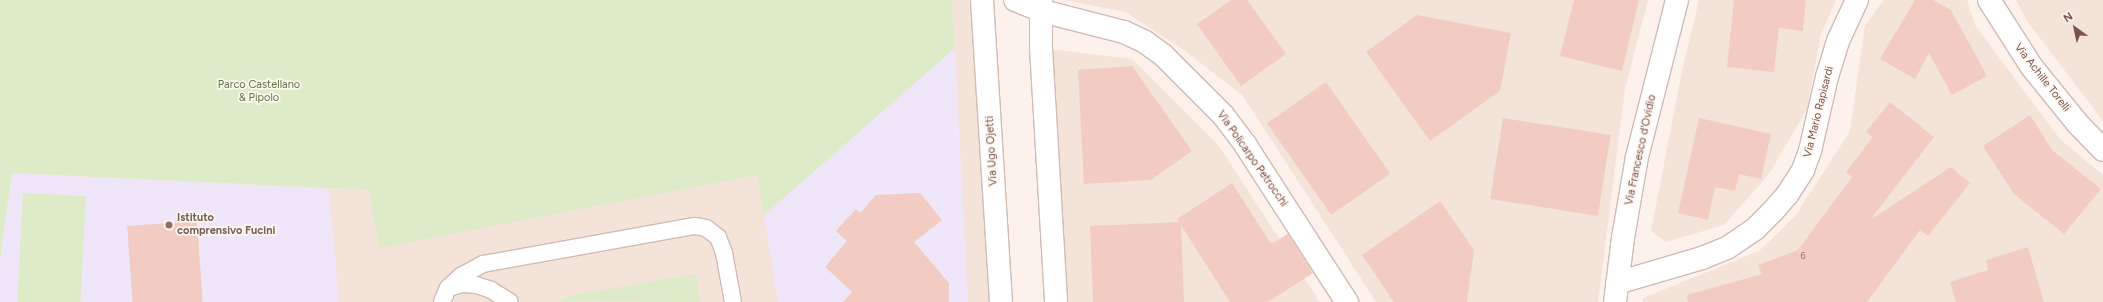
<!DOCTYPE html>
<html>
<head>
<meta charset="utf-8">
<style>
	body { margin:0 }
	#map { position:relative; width:2103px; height:302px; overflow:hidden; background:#fcf2eb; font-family:Figtree,sans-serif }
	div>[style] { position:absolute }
	.residential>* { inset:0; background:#f4e3d9 }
	.education>* { inset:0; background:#efe7f9 }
	.green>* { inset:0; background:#ddebc8; transform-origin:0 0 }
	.building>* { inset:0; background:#f2ccc2; transform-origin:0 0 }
	.roads { filter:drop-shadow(1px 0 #d2bab2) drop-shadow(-1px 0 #d2bab2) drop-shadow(0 1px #d2bab2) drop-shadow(0 -1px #d2bab2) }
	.service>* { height:16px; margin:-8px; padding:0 8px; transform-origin:8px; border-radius:8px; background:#fff }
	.minor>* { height:22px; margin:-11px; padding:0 11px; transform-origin:11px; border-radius:11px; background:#fff }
	.secondary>* { height:22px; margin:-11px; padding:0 11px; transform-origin:11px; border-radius:11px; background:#fff }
	.dots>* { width:11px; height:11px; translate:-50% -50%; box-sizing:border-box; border:2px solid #fff7f1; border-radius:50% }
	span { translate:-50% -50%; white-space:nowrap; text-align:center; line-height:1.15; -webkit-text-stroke:3.5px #fff7f1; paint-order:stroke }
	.number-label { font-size:9px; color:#96726a }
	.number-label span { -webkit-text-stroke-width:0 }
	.street-label { font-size:11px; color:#78544d }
	.park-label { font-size:11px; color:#5c7742 }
	.education-label { font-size:11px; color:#785e54; font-weight:700 }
	.left { translate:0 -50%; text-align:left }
	.north { position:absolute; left:2055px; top:8px; width:40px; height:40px; -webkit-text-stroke:3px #fff7f1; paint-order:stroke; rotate:327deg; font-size:11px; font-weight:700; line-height:16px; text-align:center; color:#78544d }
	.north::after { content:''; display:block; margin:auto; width:14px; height:18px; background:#78544d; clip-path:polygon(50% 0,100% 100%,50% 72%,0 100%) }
</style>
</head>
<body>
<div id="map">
	<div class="residential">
		<div style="clip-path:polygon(337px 0,970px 0,994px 302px,0 302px,12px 173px,369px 190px)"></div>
		<div style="clip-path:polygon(1064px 0,1648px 0,1625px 89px,1598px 302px,1376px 302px,1243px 96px,1184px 50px,1125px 12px)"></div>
		<div style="clip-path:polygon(1699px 0,1836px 0,1821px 34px,1807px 109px,1769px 174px,1724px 225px,1666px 242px,1651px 231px,1682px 71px)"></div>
		<div style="clip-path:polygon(1884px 0,1967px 0,1975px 25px,2060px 139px,2103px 175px,2103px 302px,1643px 302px,1643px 298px,1759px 251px,1796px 215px,1850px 131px,1865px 25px)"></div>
		<div style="clip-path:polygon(2016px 0,2103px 0,2103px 121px,2027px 21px)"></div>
		<div style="clip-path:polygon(1041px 48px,1132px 59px,1219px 146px,1320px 302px,1068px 302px)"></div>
	</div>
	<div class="education">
		<div style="clip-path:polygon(955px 48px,968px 302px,778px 302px,764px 215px)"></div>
		<div style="clip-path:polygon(12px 173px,329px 189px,339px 302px,0 302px,0 261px)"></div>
	</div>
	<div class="green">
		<div style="clip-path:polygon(0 0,951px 0,955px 48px,764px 215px,757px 175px,379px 248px,369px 190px,12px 173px,0 261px)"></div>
		<div style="left:23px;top:193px;width:63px;height:109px;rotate:3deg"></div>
		<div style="clip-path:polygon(696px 274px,700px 302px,561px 301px,568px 296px)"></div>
	</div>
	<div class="building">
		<div style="clip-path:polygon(1231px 0,1247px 0,1286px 54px,1241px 86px,1197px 24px)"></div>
		<div style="clip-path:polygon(1574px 0,1639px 0,1622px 71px,1560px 56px)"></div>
		<div style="clip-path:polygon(1734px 0,1806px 0,1803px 31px,1779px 28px,1774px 72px,1727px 67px)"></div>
		<div style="clip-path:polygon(1915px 0,1933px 0,1951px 10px,1987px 76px,1952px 95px,1929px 53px,1915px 79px,1880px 59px)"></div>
		<div style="clip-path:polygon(1417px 15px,1511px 33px,1500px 91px,1430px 141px,1366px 52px)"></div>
		<div style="clip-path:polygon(1132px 66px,1192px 151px,1151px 180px,1084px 184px,1078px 70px)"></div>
		<div style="left:1326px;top:82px;width:112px;height:72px;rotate:55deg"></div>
		<div style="clip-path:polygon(1890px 102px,1934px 137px,1870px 220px,1951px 167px,1970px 183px,1928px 236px,1920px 230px,1867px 302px,1688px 302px,1687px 295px,1762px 274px,1758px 265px,1798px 250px,1852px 177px,1846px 172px,1873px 137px,1866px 132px)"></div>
		<div style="clip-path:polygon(2030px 115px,2052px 150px,2101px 189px,2064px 234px,2014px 194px,1983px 146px)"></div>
		<div style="left:1503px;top:118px;width:109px;height:82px;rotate:9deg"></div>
		<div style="clip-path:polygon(1699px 118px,1771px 134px,1761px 179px,1739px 174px,1735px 191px,1715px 187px,1708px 220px,1678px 213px)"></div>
		<div style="clip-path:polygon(1232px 183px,1271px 244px,1288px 234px,1313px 273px,1268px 302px,1230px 302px,1181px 225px,1184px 302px,1093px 302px,1090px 226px,1179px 222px,1177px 219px)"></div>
		<div style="clip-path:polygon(920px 193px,942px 220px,914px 242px,949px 283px,949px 302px,843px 302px,852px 292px,825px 267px,847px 241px,836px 231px,856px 209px,860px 213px,876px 195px)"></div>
		<div style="clip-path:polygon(1440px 201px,1474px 250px,1467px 302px,1394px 302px,1362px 255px)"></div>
		<div style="left:197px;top:221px;width:81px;height:70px;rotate:86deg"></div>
		<div style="clip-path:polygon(2028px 247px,2044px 302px,1956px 302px,1950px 282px,1988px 270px,1986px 260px)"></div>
	</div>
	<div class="roads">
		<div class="service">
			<div style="left:448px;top:288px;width:16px;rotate:-15deg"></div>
			<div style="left:463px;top:284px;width:13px;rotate:4deg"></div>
			<div style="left:476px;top:285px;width:16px;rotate:18deg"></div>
			<div style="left:491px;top:290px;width:22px;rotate:32deg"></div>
			<div style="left:442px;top:302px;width:15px;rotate:-67deg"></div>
			<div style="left:448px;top:288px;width:18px;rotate:-43deg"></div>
			<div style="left:461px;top:276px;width:25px;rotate:-29deg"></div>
			<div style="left:483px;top:264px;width:215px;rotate:-10.2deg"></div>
			<div style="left:695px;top:226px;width:11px;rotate:10deg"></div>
			<div style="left:706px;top:228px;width:15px;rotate:37deg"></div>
			<div style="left:718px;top:237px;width:17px;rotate:69deg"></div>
			<div style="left:724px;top:253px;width:50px;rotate:79.6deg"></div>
		</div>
		<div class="minor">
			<div style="left:1015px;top:0;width:29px;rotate:22deg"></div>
			<div style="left:1042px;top:11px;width:85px;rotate:14.4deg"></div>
			<div style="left:1124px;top:32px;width:23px;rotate:25deg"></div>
			<div style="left:1145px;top:42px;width:22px;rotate:36deg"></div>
			<div style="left:1163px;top:55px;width:85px;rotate:45deg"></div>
			<div style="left:1223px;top:115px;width:39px;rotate:53deg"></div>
			<div style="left:1246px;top:146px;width:186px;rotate:57.1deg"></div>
			<div style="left:1989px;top:0;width:78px;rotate:57.5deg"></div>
			<div style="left:2031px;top:66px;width:75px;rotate:51deg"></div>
			<div style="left:2078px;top:124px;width:36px;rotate:46deg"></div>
			<div style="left:1617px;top:283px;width:89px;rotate:-16.4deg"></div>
			<div style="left:1702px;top:258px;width:27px;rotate:-22deg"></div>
			<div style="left:1727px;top:248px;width:34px;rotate:-34deg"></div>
			<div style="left:1755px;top:229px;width:25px;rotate:-45deg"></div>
			<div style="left:1773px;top:211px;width:21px;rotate:-49deg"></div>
			<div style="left:1787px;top:195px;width:30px;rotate:-57deg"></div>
			<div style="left:1803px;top:170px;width:20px;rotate:-70deg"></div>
			<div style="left:1810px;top:151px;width:76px;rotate:-77.1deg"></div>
			<div style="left:1827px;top:77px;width:38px;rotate:-73deg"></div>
			<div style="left:1838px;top:41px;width:45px;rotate:-65.1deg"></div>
			<div style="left:1615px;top:302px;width:64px;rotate:-82.9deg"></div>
			<div style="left:1623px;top:238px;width:82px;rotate:-80.2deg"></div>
			<div style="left:1637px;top:157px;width:162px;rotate:-75.7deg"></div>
		</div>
		<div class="secondary">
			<div style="left:982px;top:0;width:303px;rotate:86.4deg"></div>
			<div style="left:1041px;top:0;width:48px;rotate:90deg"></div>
			<div style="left:1041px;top:48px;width:254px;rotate:86.6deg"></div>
		</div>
	</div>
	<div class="dots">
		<div style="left:169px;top:225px;background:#8d6e63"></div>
	</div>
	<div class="number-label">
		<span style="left:1803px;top:256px">6</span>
	</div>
	<div class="street-label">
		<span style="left:2042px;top:78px;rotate:52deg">Via Achille Torelli</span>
		<span style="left:1819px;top:112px;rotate:-76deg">Via Mario Rapisardi</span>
		<span style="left:1641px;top:150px;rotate:-78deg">Via Francesco d'Ovidio</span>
		<span style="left:992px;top:151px;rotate:-93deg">Via Ugo Ojetti</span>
		<span style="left:1252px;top:159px;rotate:55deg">Via Policarpo Petrocchi</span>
	</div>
	<div class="park-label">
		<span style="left:259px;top:92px">Parco Castellano<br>&amp; Pipolo</span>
	</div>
	<div class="education-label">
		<span class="left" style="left:177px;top:225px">Istituto<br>comprensivo Fucini</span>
	</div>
	<div class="north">N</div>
</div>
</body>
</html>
